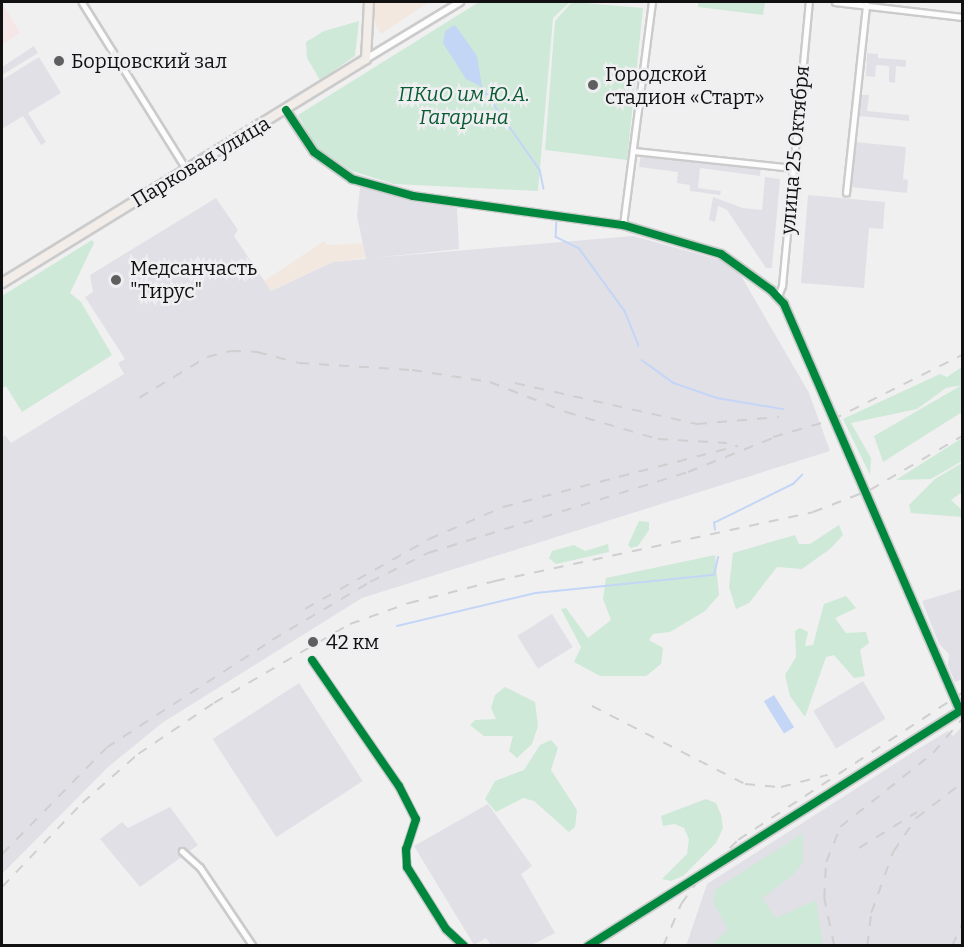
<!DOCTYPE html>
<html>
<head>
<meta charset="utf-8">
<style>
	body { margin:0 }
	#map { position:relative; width:964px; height:947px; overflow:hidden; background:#f0f0f1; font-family:Bitter,serif }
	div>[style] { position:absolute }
	.commercial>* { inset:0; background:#f3e8e0 }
	.built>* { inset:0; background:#e1e0e7; transform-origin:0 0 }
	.education>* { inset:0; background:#f5e6e8 }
	.green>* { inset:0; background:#cee9d7 }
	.water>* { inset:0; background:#c4d6f6; transform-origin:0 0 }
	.stream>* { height:1.5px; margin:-0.75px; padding:0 0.75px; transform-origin:0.75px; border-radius:0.75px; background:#c4d6f6 }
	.roads { filter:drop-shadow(2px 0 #cbcbcc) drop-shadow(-2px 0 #cbcbcc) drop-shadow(0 2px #cbcbcc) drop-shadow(0 -2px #cbcbcc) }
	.minor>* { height:4.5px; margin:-2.25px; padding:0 2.25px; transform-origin:2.25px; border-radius:2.25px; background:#fdfdfd }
	.tertiary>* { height:6px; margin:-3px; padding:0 3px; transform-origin:3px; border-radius:3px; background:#fdfdfd }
	.primary>* { height:8px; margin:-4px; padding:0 4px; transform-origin:4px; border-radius:4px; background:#f2ede8 }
	.rail>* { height:1.5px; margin-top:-0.75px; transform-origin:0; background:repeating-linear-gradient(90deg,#cfcfd0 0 10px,transparent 0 20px) }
	.cycleway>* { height:8px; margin:-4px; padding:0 4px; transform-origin:4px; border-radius:4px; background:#00873e }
	.dots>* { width:16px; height:16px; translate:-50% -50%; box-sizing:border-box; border:3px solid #efeff2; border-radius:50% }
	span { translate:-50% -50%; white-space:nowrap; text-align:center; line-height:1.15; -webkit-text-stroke:5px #efeff2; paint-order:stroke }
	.poi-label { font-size:20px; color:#111112 }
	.left { translate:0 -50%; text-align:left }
	.park-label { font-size:20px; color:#095b32; font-style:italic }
	.street-label { font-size:20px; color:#111112 }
	.frame { position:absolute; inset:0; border:3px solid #111112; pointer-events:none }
</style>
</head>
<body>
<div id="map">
	<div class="commercial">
		<div style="clip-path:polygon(371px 2px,429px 2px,381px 34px,370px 16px)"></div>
		<div style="clip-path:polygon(324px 241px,328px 245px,363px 243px,366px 258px,333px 262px,270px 291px,264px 281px)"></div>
	</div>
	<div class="built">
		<div style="clip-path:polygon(34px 46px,38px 53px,2px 75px,2px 67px)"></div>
		<div style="clip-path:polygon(867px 53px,878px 54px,878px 58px,906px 60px,906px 67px,896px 66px,895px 83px,889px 82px,889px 66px,876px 65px,875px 77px,866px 76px)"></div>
		<div style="clip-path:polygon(39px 57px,61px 93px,28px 113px,46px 142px,41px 145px,23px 116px,2px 129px,2px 80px)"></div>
		<div style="clip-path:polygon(861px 95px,869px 95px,867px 111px,909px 115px,909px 121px,859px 116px)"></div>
		<div style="clip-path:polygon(855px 142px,906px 147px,903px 179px,908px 180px,907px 193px,850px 187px)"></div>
		<div style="clip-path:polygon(641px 153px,761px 167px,760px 176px,700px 168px,698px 188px,721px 191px,720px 195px,690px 191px,690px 185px,677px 183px,678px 172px,639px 167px)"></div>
		<div style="clip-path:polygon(765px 177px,780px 179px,772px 268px,766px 268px,727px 210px,718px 206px,715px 222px,709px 220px,713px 197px,743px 208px,762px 210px)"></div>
		<div style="clip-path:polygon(360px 187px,457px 208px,459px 249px,372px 258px,633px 236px,724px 261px,740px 274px,809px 393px,830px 451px,362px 598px,162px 723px,107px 768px,2px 874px,2px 438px,5px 435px,11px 443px,124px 374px,118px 363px,125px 359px,85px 297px,93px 292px,90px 275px,216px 198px,238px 230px,234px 236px,271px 291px,333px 262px,366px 259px,357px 216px)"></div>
		<div style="clip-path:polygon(808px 195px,885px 202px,883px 229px,869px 228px,864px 288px,801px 283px)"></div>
		<div style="clip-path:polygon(962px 589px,962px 679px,955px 682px,948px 666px,949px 654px,939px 644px,922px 601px)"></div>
		<div style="left:552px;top:614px;width:39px;height:41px;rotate:58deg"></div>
		<div style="left:863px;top:681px;width:44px;height:58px;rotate:59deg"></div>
		<div style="left:299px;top:683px;width:117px;height:103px;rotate:57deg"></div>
		<div style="clip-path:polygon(962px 727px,962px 945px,686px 946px,707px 884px,918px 749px,948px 731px,953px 736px)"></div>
		<div style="clip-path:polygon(488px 804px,532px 866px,521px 874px,555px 933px,532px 945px,491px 945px,486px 938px,474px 945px,414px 846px)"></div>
		<div style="clip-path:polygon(170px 807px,198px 845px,140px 887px,100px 839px,122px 822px,128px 828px)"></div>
	</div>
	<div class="education">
		<div style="clip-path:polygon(2px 2px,20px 33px,2px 45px)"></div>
	</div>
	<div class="green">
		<div style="clip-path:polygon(479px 2px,570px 2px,553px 18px,538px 191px,394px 184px,352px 171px,316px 147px,298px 115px)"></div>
		<div style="clip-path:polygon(572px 2px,643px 8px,627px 160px,545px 150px,555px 21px)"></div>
		<div style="clip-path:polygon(698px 2px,780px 2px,765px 2px,763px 15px,698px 7px)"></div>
		<div style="clip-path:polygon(359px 21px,355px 56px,320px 80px,307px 58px,306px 42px,324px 31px)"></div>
		<div style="clip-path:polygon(92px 240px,94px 243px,70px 293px,81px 302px,112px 355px,22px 412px,6px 386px,2px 388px,2px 296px)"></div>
		<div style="clip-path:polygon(962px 367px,962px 412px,883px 462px,874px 436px,962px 385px,946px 388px,917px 409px,851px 423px,871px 458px,870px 475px,843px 419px,940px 374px,947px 377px)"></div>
		<div style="clip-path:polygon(962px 438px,962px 461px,931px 479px,896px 480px)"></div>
		<div style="clip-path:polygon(962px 463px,962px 492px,951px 500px,962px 510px,962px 517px,911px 513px,909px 505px,935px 479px)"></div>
		<div style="clip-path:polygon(639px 521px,649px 522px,649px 530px,638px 546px,631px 548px,628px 545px)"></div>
		<div style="clip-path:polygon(839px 525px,843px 535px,830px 549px,802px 569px,777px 567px,749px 603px,736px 609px,729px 587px,733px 553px,795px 535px,799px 544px,810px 544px)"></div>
		<div style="clip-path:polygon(608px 544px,609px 552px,556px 564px,549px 558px,552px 551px,574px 545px,585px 551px)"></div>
		<div style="clip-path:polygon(715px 555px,719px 595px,705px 611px,670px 632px,653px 634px,649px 640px,663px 648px,661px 664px,646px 676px,600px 676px,574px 662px,581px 647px,561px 609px,566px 608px,588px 638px,611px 620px,603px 599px,606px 578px)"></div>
		<div style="clip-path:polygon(846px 596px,856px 608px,835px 618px,846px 633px,866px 632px,869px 643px,860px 650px,865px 676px,854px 678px,834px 655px,826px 657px,805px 717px,790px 696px,785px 675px,796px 657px,795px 631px,800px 628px,808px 632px,805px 646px,813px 645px,824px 604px)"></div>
		<div style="clip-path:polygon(505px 687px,535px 702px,538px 726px,532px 744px,517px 758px,509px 751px,513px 736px,484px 736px,470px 725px,475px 720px,496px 719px,491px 708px,495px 695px)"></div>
		<div style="clip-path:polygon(551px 740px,558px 748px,551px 770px,577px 810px,575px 827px,569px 832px,534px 801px,523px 798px,496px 812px,485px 799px,495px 781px,524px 770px,540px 745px)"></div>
		<div style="clip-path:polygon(706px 799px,716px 803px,721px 815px,723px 828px,716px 843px,683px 876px,671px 881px,662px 879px,687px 854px,689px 839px,684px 828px,675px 824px,663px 826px,661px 816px)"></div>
		<div style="clip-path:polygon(803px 833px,803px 862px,793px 875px,762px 898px,776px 918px,816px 900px,823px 945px,712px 945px,728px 929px,713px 902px,716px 889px)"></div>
	</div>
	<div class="water">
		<div style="clip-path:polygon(455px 25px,477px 56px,482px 87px,466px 79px,443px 43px,445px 31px)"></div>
		<div style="left:774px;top:695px;width:38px;height:12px;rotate:58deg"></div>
	</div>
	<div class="stream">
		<div style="left:481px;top:86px;width:103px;rotate:54.9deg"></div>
		<div style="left:540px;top:170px;width:19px;rotate:78deg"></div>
		<div style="left:557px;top:219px;width:18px;rotate:93deg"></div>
		<div style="left:556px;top:237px;width:25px;rotate:26deg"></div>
		<div style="left:579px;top:248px;width:78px;rotate:53.9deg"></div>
		<div style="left:625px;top:311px;width:37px;rotate:68deg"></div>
		<div style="left:642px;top:360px;width:39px;rotate:36deg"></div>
		<div style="left:674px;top:383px;width:46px;rotate:19.2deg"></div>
		<div style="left:717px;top:398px;width:67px;rotate:9.5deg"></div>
		<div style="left:715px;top:530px;width:7px;rotate:-98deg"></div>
		<div style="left:714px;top:523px;width:88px;rotate:-26.3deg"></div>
		<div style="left:793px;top:484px;width:13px;rotate:-45deg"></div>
		<div style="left:397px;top:626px;width:143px;rotate:-13.4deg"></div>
		<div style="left:536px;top:593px;width:179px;rotate:-5.8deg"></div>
		<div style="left:714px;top:575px;width:18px;rotate:-77deg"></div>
	</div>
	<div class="roads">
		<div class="minor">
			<div style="left:82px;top:2px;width:198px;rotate:58deg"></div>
			<div style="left:835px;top:2px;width:128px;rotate:6.7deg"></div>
			<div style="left:634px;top:151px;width:160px;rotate:6.1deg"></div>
			<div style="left:846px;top:193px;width:189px;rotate:-83.9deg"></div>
			<div style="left:623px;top:225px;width:225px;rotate:-82.6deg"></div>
			<div style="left:778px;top:296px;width:11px;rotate:-68deg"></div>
			<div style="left:782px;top:286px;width:285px;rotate:-84.6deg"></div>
			<div style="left:312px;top:660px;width:153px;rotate:55.4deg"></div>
			<div style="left:399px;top:786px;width:37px;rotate:63deg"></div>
			<div style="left:416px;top:819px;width:32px;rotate:108deg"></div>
			<div style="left:406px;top:849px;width:18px;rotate:87deg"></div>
			<div style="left:407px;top:867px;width:73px;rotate:57.8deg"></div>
			<div style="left:446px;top:929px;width:25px;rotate:43deg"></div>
			<div style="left:182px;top:851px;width:24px;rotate:42deg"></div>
			<div style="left:200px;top:867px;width:95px;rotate:56.1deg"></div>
		</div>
		<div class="tertiary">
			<div style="left:366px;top:59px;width:110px;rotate:-31.2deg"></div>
			<div style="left:286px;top:110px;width:50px;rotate:56.3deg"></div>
			<div style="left:314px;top:152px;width:47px;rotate:35.4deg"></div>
			<div style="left:352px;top:179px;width:63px;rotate:15.6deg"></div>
			<div style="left:413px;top:196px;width:212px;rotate:7.9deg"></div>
			<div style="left:623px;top:225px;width:102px;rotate:16.5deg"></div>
			<div style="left:721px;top:254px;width:62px;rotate:35.8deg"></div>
			<div style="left:771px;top:290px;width:19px;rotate:47deg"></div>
			<div style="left:784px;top:304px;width:443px;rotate:66.6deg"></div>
			<div style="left:960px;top:711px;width:440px;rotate:147.7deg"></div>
		</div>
		<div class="primary">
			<div style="left:2px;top:283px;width:427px;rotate:-31.6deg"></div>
			<div style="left:366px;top:59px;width:57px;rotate:-87deg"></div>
		</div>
	</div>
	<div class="rail">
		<div style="left:961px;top:279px;width:1px;rotate:-45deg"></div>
		<div style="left:515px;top:383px;width:187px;rotate:12.7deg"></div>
		<div style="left:697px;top:424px;width:82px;rotate:-4.9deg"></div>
		<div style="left:139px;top:398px;width:79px;rotate:-31.1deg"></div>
		<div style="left:207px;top:357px;width:25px;rotate:-14deg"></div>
		<div style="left:231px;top:351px;width:26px;rotate:2deg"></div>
		<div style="left:257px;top:352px;width:43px;rotate:14.7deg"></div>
		<div style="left:299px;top:363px;width:113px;rotate:3.5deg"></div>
		<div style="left:412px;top:370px;width:79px;rotate:8.7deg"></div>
		<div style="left:490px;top:382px;width:82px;rotate:21.5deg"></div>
		<div style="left:566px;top:412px;width:96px;rotate:16.4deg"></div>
		<div style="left:658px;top:439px;width:69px;rotate:3.3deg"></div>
		<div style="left:773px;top:437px;width:61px;rotate:-16.1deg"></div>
		<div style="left:832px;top:420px;width:145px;rotate:-26.6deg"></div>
		<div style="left:305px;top:609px;width:142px;rotate:-29.4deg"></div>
		<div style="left:429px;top:539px;width:81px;rotate:-23.4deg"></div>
		<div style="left:503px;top:507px;width:243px;rotate:-14.6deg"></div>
		<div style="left:592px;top:706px;width:172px;rotate:27deg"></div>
		<div style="left:745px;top:784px;width:36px;rotate:5deg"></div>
		<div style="left:781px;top:787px;width:48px;rotate:-14.6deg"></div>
		<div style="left:859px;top:848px;width:68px;rotate:-31.8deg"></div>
		<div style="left:2px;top:854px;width:148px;rotate:-45.5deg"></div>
		<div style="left:106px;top:748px;width:198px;rotate:-33deg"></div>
		<div style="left:272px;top:640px;width:114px;rotate:-30.6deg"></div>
		<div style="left:370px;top:582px;width:65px;rotate:-26.6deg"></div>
		<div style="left:428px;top:553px;width:272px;rotate:-17.3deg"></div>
		<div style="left:688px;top:472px;width:99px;rotate:-21.9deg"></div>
		<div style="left:2px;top:887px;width:116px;rotate:-46.4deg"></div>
		<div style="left:82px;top:803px;width:74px;rotate:-41.2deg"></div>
		<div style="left:138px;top:754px;width:92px;rotate:-33.9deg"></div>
		<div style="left:214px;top:703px;width:157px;rotate:-30.2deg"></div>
		<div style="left:350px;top:624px;width:63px;rotate:-19.6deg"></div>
		<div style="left:409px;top:603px;width:89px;rotate:-14.3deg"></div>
		<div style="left:495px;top:581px;width:325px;rotate:-12.2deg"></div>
		<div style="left:813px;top:512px;width:61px;rotate:-21.1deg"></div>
		<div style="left:870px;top:490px;width:107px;rotate:-30.4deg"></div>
		<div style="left:663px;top:946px;width:46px;rotate:-66.8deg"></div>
		<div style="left:681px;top:904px;width:34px;rotate:-54deg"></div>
		<div style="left:701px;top:876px;width:52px;rotate:-44.2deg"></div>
		<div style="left:738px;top:840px;width:268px;rotate:-33.3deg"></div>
		<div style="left:834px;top:946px;width:49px;rotate:-101.8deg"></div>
		<div style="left:824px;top:898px;width:36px;rotate:-87deg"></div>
		<div style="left:826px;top:862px;width:38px;rotate:-68deg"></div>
		<div style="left:840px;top:827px;width:119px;rotate:-38.5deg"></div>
		<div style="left:933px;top:753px;width:45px;rotate:-49.5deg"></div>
		<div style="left:867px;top:946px;width:33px;rotate:-83deg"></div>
		<div style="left:871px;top:913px;width:65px;rotate:-70.2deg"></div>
		<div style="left:893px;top:852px;width:41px;rotate:-55.9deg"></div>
		<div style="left:916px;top:818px;width:58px;rotate:-37.3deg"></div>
		<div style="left:952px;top:946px;width:24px;rotate:-66deg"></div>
	</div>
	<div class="cycleway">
		<div style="left:286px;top:110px;width:50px;rotate:56.3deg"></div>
		<div style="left:314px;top:152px;width:47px;rotate:35.4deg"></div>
		<div style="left:352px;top:179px;width:63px;rotate:15.6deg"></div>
		<div style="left:413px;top:196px;width:212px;rotate:7.9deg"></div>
		<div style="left:623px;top:225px;width:102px;rotate:16.5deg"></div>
		<div style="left:721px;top:254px;width:62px;rotate:35.8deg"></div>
		<div style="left:771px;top:290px;width:19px;rotate:47deg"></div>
		<div style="left:784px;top:304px;width:443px;rotate:66.6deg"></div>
		<div style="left:960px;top:711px;width:440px;rotate:147.7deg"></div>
		<div style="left:312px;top:660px;width:153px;rotate:55.4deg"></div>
		<div style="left:399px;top:786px;width:37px;rotate:63deg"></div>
		<div style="left:416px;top:819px;width:32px;rotate:108deg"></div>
		<div style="left:406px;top:849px;width:18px;rotate:87deg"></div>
		<div style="left:407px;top:867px;width:73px;rotate:57.8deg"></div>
		<div style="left:446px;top:929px;width:25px;rotate:43deg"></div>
	</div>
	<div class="dots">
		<div style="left:59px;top:61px;background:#5f5f60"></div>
		<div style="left:593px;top:85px;background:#5f5f60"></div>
		<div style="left:116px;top:280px;background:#5f5f60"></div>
		<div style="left:313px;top:642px;background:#5f5f60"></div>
	</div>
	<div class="poi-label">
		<span class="left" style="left:71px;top:61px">Борцовский зал</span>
		<span class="left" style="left:605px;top:86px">Городской<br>стадион «Старт»</span>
		<span class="left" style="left:130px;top:280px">Медсанчасть<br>"Тирус"</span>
		<span class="left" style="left:326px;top:642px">42 км</span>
	</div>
	<div class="park-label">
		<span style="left:464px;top:106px">ПКиО им Ю.А.<br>Гагарина</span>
	</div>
	<div class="street-label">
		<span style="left:795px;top:150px;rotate:-85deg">улица 25 Октября</span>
		<span style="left:201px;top:162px;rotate:-31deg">Парковая улица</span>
	</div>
	<div class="frame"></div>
</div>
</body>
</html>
